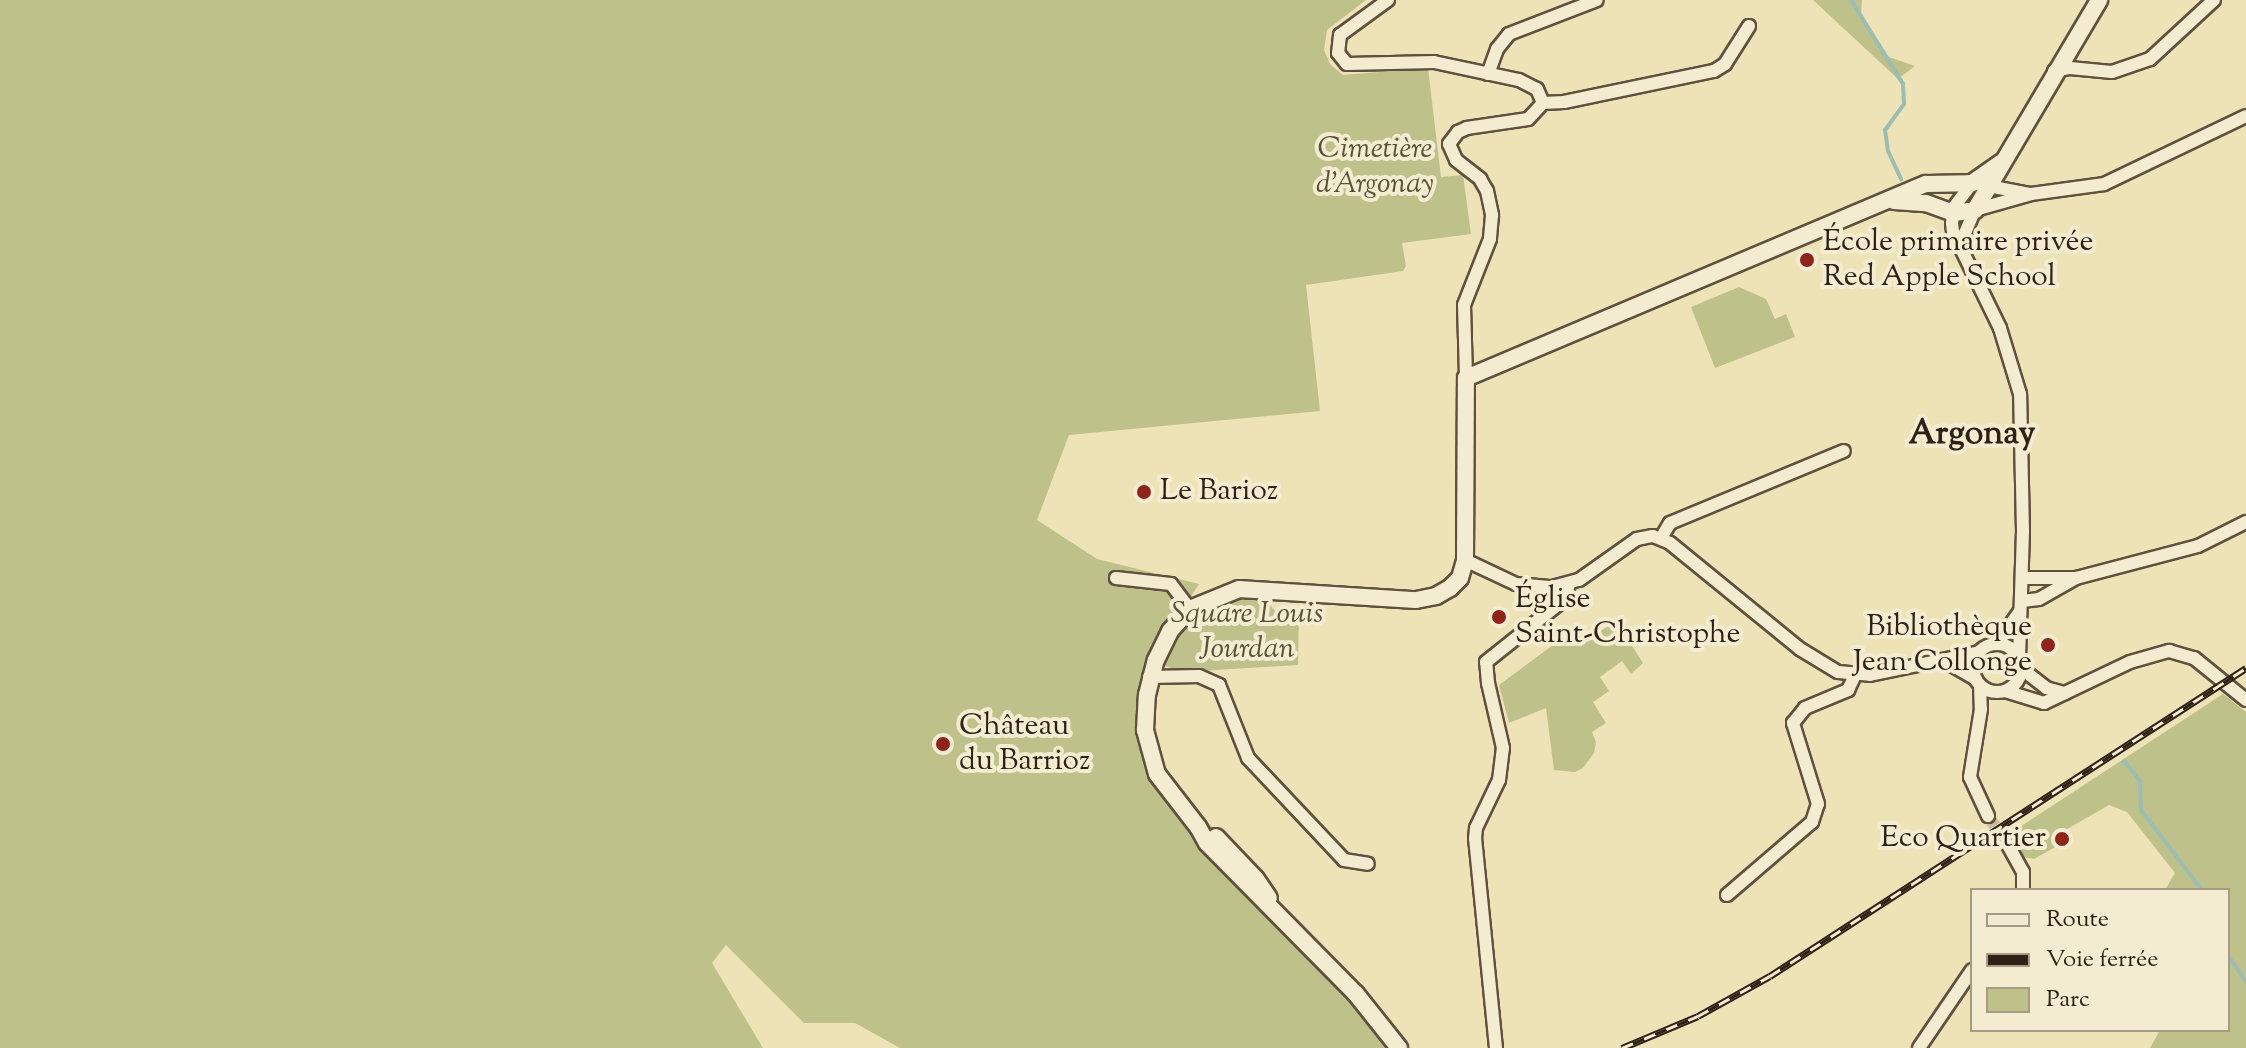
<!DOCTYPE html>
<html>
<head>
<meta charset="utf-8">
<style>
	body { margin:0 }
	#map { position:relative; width:2246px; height:1048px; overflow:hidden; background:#eee2b7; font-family:"Sorts Mill Goudy",serif }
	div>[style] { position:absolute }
	.green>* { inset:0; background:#bfc18a }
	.stream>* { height:4px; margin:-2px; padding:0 2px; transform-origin:2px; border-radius:2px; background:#9abdb4 }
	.minor-tunnel>* { height:12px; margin-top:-6px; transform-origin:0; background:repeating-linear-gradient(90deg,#c8bb97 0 12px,transparent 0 18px) }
	.roads { filter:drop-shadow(2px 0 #5f513e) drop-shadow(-2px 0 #5f513e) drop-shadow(0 2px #5f513e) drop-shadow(0 -2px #5f513e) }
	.minor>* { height:12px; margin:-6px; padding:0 6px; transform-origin:6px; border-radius:6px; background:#f4ecd0 }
	.minor>.ring { margin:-6px; padding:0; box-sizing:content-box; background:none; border:12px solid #f4ecd0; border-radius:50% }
	.tertiary>* { height:16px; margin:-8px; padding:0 8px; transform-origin:8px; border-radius:8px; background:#f4ecd0 }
	.rail>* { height:7px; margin-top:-3.5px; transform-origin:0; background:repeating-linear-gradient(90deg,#f4ecd0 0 12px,#2f2115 0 24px); box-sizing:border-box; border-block:2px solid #2f2115 }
	.dots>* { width:22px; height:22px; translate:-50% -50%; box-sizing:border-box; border:4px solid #f4ecd0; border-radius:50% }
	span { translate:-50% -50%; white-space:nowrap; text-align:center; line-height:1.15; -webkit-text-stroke:8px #f4ecd0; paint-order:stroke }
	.park-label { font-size:30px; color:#5a5138; font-style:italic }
	.poi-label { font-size:30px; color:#2f2115 }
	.left { translate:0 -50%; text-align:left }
	.right { translate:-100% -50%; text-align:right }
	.quarter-label { font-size:34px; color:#2f2115; font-weight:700 }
	.legend { position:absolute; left:1970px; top:888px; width:260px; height:144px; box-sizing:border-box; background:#f4ecd0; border:2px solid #a59b85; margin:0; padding:10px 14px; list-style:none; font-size:24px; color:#2f2115 }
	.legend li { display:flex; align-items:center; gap:16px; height:40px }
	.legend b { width:40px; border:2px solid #a59b85 }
</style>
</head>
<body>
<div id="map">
	<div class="green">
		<div style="clip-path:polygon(0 0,1366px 0,1327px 30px,1324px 50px,1330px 64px,1343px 75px,1428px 68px,1441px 177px,1463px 175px,1471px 234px,1402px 243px,1406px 266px,1403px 271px,1306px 285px,1320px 411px,1069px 435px,1037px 520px,1097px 559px,1199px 584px,1154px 654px,1147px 745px,1387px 1048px,900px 1048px,855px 1023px,804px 1023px,726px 945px,712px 963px,763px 1048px,0 1048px)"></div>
		<div style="clip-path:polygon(1813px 0,1862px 0,1861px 14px,1886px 56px,1915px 66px,1898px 79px)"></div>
		<div style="clip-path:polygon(1739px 287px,1766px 299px,1775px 319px,1786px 314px,1795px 337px,1715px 368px,1691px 307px)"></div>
		<div style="clip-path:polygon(1249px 597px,1264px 598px,1276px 612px,1299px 613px,1298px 665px,1184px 672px,1165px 666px,1181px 632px,1191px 621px,1227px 601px)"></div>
		<div style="clip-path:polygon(1617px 622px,1643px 663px,1631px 674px,1622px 661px,1600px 677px,1609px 691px,1593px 702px,1606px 723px,1592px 732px,1596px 742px,1594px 753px,1583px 768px,1575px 772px,1554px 770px,1546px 708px,1509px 723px,1499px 685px,1577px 627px,1584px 639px)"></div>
		<div style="clip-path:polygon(2223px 694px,2246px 712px,2246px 1048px,2150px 1048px,2160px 1030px,2228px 1030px,2228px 890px,2165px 890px,2175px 873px,2127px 812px,2109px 805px,2062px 832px,2066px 841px,2034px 859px,2023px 857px,2009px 834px)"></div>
	</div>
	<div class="stream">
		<div style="left:1851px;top:0;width:99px;rotate:58.2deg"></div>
		<div style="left:1903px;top:84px;width:20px;rotate:87deg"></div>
		<div style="left:1904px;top:104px;width:32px;rotate:126deg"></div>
		<div style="left:1885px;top:130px;width:21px;rotate:82deg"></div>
		<div style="left:1888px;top:151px;width:31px;rotate:65deg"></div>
		<div style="left:2124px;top:761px;width:26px;rotate:51deg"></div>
		<div style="left:2140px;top:781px;width:29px;rotate:88deg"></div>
		<div style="left:2141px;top:810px;width:101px;rotate:52.7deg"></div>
		<div style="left:2228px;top:956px;width:32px;rotate:55deg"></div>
	</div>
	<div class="minor-tunnel">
		<div style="left:1988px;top:816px;width:35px;rotate:55deg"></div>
	</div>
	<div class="roads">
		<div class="minor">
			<div style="left:1388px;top:0;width:59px;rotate:143.9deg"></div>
			<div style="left:1340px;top:35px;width:18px;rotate:96deg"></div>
			<div style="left:1338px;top:53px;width:14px;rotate:51deg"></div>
			<div style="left:1347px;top:64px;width:87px;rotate:-1.3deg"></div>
			<div style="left:1434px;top:62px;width:87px;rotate:12deg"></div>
			<div style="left:1519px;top:80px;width:20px;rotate:27deg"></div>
			<div style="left:1537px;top:89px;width:15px;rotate:67deg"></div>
			<div style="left:1543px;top:103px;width:22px;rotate:133deg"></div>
			<div style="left:1528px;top:119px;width:62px;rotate:171.6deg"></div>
			<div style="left:1467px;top:128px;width:10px;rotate:156deg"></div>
			<div style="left:1458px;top:132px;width:15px;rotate:127deg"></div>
			<div style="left:1449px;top:144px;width:17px;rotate:66deg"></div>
			<div style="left:1456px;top:160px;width:31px;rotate:38deg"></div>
			<div style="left:1480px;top:179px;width:14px;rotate:60deg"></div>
			<div style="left:1487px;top:191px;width:25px;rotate:78deg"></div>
			<div style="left:1492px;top:215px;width:24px;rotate:95deg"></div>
			<div style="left:1490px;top:239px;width:71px;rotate:111.5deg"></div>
			<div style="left:1464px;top:305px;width:73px;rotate:88.4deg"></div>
			<div style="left:2054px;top:71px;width:16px;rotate:-11deg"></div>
			<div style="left:2070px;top:68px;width:42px;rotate:5.4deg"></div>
			<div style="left:2112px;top:72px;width:40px;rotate:-18.9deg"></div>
			<div style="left:2150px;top:59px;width:87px;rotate:-42.7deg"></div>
			<div style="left:1488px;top:74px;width:27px;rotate:-70deg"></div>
			<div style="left:1497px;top:49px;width:19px;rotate:-51deg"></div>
			<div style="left:1509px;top:34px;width:94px;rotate:-21.1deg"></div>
			<div style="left:1543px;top:103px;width:21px;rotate:-3deg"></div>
			<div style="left:1564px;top:102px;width:153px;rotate:-11.7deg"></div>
			<div style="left:1714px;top:71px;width:13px;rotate:-32deg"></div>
			<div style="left:1725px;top:64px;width:45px;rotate:-57.7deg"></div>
			<div style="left:1964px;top:253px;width:20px;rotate:-87deg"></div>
			<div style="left:1965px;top:233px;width:25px;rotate:-67deg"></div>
			<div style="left:1975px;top:210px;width:58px;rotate:-15.9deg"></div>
			<div style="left:2031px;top:194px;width:74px;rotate:-7.8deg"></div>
			<div style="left:2104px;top:184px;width:157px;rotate:-25.6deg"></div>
			<div style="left:1661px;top:538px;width:17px;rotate:-59deg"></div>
			<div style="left:1670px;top:523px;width:188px;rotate:-22.5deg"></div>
			<div style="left:1465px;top:560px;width:56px;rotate:25.2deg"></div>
			<div style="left:1516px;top:584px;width:36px;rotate:5deg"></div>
			<div style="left:1552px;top:587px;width:28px;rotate:-15deg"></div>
			<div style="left:1579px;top:580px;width:71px;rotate:-35.3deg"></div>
			<div style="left:1637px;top:539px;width:16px;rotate:-11deg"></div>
			<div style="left:1653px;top:536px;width:18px;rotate:22deg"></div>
			<div style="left:1670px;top:543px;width:168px;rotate:39.2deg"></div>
			<div style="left:1800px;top:649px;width:44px;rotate:31.2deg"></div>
			<div style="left:1838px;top:672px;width:32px;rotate:5deg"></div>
			<div style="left:1870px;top:675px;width:112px;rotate:-11.8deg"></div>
			<div style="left:1116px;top:578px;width:55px;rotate:6.2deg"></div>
			<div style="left:1171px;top:584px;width:31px;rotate:53deg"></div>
			<div style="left:2022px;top:578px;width:51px"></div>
			<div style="left:2022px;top:601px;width:17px;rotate:-7deg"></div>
			<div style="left:2039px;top:599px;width:43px;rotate:-29.6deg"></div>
			<div style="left:2076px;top:578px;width:126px;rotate:-14.7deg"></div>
			<div style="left:2198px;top:546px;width:54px;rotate:-26.6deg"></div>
			<div class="ring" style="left:1973px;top:644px;width:36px;height:36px"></div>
			<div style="left:1997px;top:644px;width:40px;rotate:-55.1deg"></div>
			<div style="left:2019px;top:658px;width:126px;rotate:-88.2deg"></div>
			<div style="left:2023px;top:532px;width:138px;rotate:-91.2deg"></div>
			<div style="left:2020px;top:394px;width:69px;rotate:-106.9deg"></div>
			<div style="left:2000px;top:328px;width:107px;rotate:-116.1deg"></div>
			<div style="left:1953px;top:232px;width:9px;rotate:-96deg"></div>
			<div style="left:1952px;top:223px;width:16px;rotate:-83deg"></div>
			<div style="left:1954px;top:207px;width:30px;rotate:-53deg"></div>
			<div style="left:1972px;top:183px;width:60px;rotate:10.6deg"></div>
			<div style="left:1943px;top:660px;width:38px;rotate:30deg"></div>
			<div style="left:2022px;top:669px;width:31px;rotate:38deg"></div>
			<div style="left:2046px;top:688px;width:20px;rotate:15deg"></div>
			<div style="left:1149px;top:677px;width:50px;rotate:-1.1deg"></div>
			<div style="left:1199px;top:676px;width:22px;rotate:24deg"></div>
			<div style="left:1219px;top:685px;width:79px;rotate:68.3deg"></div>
			<div style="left:1248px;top:758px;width:140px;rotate:46.7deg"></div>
			<div style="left:1344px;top:860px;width:24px;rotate:9deg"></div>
			<div style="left:1980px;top:685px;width:24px;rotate:88deg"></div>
			<div style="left:1981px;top:709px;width:69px;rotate:99.2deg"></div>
			<div style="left:1970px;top:777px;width:43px;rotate:65.2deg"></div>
			<div style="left:2005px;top:691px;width:41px;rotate:17.1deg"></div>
			<div style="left:2044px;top:703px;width:95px;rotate:-25.5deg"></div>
			<div style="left:2130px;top:662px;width:41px;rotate:-15.8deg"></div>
			<div style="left:2169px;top:651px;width:26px;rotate:16deg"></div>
			<div style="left:2194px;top:658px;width:67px;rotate:38.9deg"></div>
			<div style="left:2008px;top:845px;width:31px;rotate:61deg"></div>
			<div style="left:2023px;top:872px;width:18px;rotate:90deg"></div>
			<div style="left:1727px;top:895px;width:112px;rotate:-40.7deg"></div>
			<div style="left:1812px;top:822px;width:19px;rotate:-72deg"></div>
			<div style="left:1818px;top:804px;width:85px;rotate:-107.2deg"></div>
			<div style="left:1793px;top:723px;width:19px;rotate:-51deg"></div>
			<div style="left:1805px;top:708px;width:47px;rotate:-22.7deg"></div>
			<div style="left:1848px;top:690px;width:17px;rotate:-65deg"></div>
			<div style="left:1496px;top:1048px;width:210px;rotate:-95.7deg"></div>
			<div style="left:1475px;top:839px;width:11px;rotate:-85deg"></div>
			<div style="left:1476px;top:828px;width:53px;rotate:-64.4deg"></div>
			<div style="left:1499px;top:780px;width:32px;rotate:-83deg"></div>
			<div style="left:1503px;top:748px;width:67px;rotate:-103deg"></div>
			<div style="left:1488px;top:683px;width:21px;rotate:-95deg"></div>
			<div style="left:1486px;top:662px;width:101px;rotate:-38.6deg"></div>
			<div style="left:1565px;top:599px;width:16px;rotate:-75deg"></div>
			<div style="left:1919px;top:1048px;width:94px;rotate:-55.8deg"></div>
		</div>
		<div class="tertiary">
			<div style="left:1894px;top:201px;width:32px;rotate:4deg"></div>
			<div style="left:1926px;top:203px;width:30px;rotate:20deg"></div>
			<div style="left:1954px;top:213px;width:21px;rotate:-8deg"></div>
			<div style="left:1975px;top:210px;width:244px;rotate:-59.4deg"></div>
			<div style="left:1216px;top:837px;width:58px;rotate:46.4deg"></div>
			<div style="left:1256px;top:879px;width:23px;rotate:56deg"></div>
			<div style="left:1399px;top:1048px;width:69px;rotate:-128.5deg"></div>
			<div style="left:1356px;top:994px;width:212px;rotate:-134.6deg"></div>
			<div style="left:1207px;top:843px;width:18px;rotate:-119deg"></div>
			<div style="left:1198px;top:827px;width:67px;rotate:-127.7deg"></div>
			<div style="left:1157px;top:774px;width:46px;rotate:-105.3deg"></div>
			<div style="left:1145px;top:730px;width:35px;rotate:-87deg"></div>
			<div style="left:1147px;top:695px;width:36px;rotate:-76deg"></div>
			<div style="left:1156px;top:660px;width:32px;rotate:-64deg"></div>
			<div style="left:1170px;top:631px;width:30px;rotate:-48deg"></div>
			<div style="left:1190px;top:609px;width:53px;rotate:-22.2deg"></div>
			<div style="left:1239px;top:589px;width:177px;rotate:3.6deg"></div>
			<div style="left:1416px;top:600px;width:20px;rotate:-11deg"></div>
			<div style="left:1436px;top:596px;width:16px;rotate:-30deg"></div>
			<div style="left:1450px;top:588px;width:14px;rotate:-45deg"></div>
			<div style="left:1460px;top:578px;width:19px;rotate:-74deg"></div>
			<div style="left:1465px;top:560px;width:182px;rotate:-89.7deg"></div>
			<div style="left:1466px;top:378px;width:499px;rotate:-22.9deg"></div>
			<div style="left:1926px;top:184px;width:46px;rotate:-1.2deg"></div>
			<div style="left:1972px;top:183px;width:35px;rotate:-35deg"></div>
		</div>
	</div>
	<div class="rail">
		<div style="left:1622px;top:1048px;width:82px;rotate:-22.8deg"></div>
		<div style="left:1698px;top:1016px;width:82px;rotate:-29.1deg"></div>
		<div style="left:1770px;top:976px;width:567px;rotate:-32.91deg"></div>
	</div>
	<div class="dots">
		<div style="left:1807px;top:260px;background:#8f2418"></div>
		<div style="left:1144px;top:492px;background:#8f2418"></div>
		<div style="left:1499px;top:617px;background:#8f2418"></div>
		<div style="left:2048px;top:645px;background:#8f2418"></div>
		<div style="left:943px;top:744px;background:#8f2418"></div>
		<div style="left:2062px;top:839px;background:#8f2418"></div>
	</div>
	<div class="park-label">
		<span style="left:1375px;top:167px">Cimetière<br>d'Argonay</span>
		<span style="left:1247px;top:632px">Square Louis<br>Jourdan</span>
	</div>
	<div class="poi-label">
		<span class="left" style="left:1823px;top:260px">École primaire privée<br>Red Apple School</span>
		<span class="left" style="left:1160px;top:492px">Le Barioz</span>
		<span class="left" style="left:1515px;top:617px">Église<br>Saint-Christophe</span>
		<span class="right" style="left:2032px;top:645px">Bibliothèque<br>Jean Collonge</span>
		<span class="left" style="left:959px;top:744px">Château<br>du Barrioz</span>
		<span class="right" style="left:2046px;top:839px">Eco Quartier</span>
	</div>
	<div class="quarter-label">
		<span style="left:1972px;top:435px">Argonay</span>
	</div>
	<ul class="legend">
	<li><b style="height:10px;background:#f4ecd0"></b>Route</li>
	<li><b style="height:10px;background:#2f2115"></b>Voie ferrée</li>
	<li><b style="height:22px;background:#bfc18a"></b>Parc</li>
	</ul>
</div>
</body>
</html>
